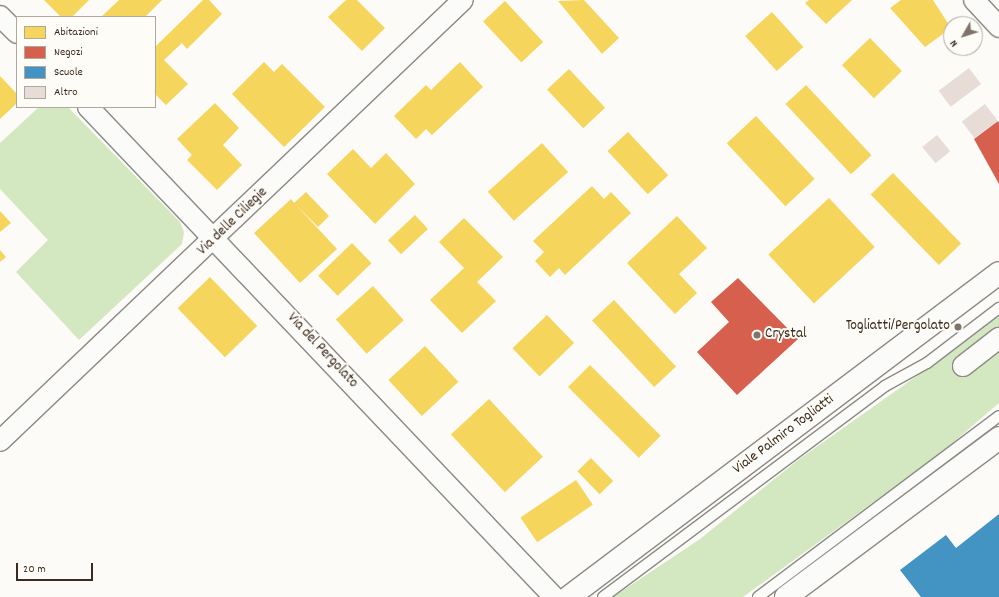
<!DOCTYPE html>
<html>
<head>
<meta charset="utf-8">
<style>
	body { margin:0 }
	#map { position:relative; width:999px; height:597px; overflow:hidden; background:#fcfbf8; font-family:Dekko,sans-serif }
	div>[style] { position:absolute }
	.green>* { inset:0; background:#d3e7c0 }
	.homes>* { inset:0; background:#f6d55c; transform-origin:0 0 }
	.shops>* { inset:0; background:#d6604d }
	.schools>* { inset:0; background:#4393c3 }
	.building>* { inset:0; background:#e7dcd6; transform-origin:0 0 }
	.roads { filter:drop-shadow(1px 0 #8d8985) drop-shadow(-1px 0 #8d8985) drop-shadow(0 1px #8d8985) drop-shadow(0 -1px #8d8985) }
	.lane>* { height:10px; margin:-5px; padding:0 5px; transform-origin:5px; border-radius:5px; background:#fbfbf9 }
	.street>* { height:20px; margin:-10px; padding:0 10px; transform-origin:10px; border-radius:10px; background:#fbfbf9 }
	.primary>* { height:22px; margin:-11px; padding:0 11px; transform-origin:11px; border-radius:11px; background:#fbfbf9 }
	.dots>* { width:11px; height:11px; translate:-50% -50%; box-sizing:border-box; border:2px solid #fdfcf7; border-radius:50% }
	span { translate:-50% -50%; white-space:nowrap; text-align:center; line-height:1.15; -webkit-text-stroke:4px #fdfcf7; paint-order:stroke }
	.street-label { font-size:15px; color:#3b2a1e }
	.poi-label { font-size:15px; color:#3b2a1e }
	.right { translate:-100% -50%; text-align:right }
	.left { translate:0 -50%; text-align:left }
	.legend { position:absolute; left:16px; top:16px; width:140px; height:92px; box-sizing:border-box; background:#fdfcf7; border:1px solid #afa8a0; margin:0; padding:5px 7px; list-style:none; font-size:12px; color:#3b2a1e }
	.legend li { display:flex; align-items:center; gap:8px; height:20px }
	.legend b { width:20px; border:1px solid #afa8a0 }
	.north { position:absolute; left:943px; top:16px; width:40px; height:40px; box-sizing:border-box; background:#fdfcf7; border:1px solid #afa8a0; border-radius:50%; rotate:231deg; font-size:11px; font-weight:700; line-height:16px; text-align:center; color:#3b2a1e }
	.north::after { content:''; display:block; margin:auto; width:14px; height:18px; background:#7f736a; clip-path:polygon(50% 0,100% 100%,50% 72%,0 100%) }
	.scale { position:absolute; left:16px; top:563px; width:77px; height:18px; box-sizing:border-box; border:2px solid #3b2a1e; border-top:0; padding-left:5px; font-size:12px; line-height:14px; white-space:nowrap; color:#3b2a1e; -webkit-text-stroke:3px #fdfcf7; paint-order:stroke }
</style>
</head>
<body>
<div id="map">
	<div class="green">
		<div style="clip-path:polygon(39px 107px,68px 107px,180px 222px,184px 232px,182px 244px,79px 340px,16px 272px,48px 240px,0 189px,0 143px)"></div>
		<div style="clip-path:polygon(999px 312px,999px 403px,941px 453px,743px 597px,613px 597px,700px 539px,798px 460px,921px 373px)"></div>
	</div>
	<div class="homes">
		<div style="clip-path:polygon(44px 0,89px 0,72px 17px,61px 17px)"></div>
		<div style="clip-path:polygon(119px 0,162px 0,145px 17px,101px 17px)"></div>
		<div style="clip-path:polygon(203px 0,209px 0,222px 14px,187px 49px,182px 43px,164px 60px,188px 84px,166px 105px,155px 94px,155px 47px)"></div>
		<div style="clip-path:polygon(346px 0,357px 0,385px 28px,362px 51px,328px 17px)"></div>
		<div style="clip-path:polygon(584px 0,619px 38px,602px 54px,558px 1px)"></div>
		<div style="clip-path:polygon(809px 0,852px 0,826px 24px,805px 3px)"></div>
		<div style="clip-path:polygon(901px 0,933px 0,951px 28px,925px 47px,890px 8px)"></div>
		<div style="left:505px;top:1px;width:56px;height:30px;rotate:47deg"></div>
		<div style="left:772px;top:12px;width:47px;height:36px;rotate:48deg"></div>
		<div style="left:870px;top:38px;width:46px;height:39px;rotate:46deg"></div>
		<div style="clip-path:polygon(264px 62px,274px 72px,282px 64px,325px 107px,284px 147px,232px 94px)"></div>
		<div style="clip-path:polygon(460px 62px,483px 87px,432px 135px,426px 129px,416px 139px,394px 116px,426px 85px,431px 90px)"></div>
		<div style="left:569px;top:69px;width:53px;height:30px;rotate:47deg"></div>
		<div style="clip-path:polygon(0 76px,17px 94px,17px 103px,0 119px)"></div>
		<div style="left:806px;top:85px;width:96px;height:28px;rotate:47deg"></div>
		<div style="clip-path:polygon(215px 103px,239px 128px,223px 145px,242px 165px,217px 190px,187px 160px,192px 155px,177px 139px)"></div>
		<div style="left:756px;top:116px;width:86px;height:40px;rotate:47deg"></div>
		<div style="left:628px;top:132px;width:59px;height:28px;rotate:47deg"></div>
		<div style="left:542px;top:143px;width:39px;height:73px;rotate:48deg"></div>
		<div style="clip-path:polygon(353px 149px,371px 168px,386px 153px,415px 184px,375px 224px,327px 174px)"></div>
		<div style="left:893px;top:173px;width:98px;height:31px;rotate:46deg"></div>
		<div style="clip-path:polygon(592px 186px,604px 199px,611px 192px,631px 213px,565px 275px,559px 268px,550px 277px,535px 261px,544px 252px,533px 241px)"></div>
		<div style="clip-path:polygon(306px 192px,329px 216px,318px 227px,296px 205px,337px 249px,300px 283px,254px 233px,291px 199px,294px 203px)"></div>
		<div style="left:829px;top:198px;width:67px;height:83px;rotate:47deg"></div>
		<div style="clip-path:polygon(0 211px,11px 223px,0 232px)"></div>
		<div style="left:415px;top:215px;width:19px;height:37px;rotate:47deg"></div>
		<div style="clip-path:polygon(677px 216px,707px 248px,679px 274px,697px 293px,675px 314px,627px 263px)"></div>
		<div style="clip-path:polygon(464px 218px,503px 257px,477px 282px,496px 301px,462px 333px,430px 300px,464px 268px,439px 242px)"></div>
		<div style="left:352px;top:243px;width:28px;height:47px;rotate:46deg"></div>
		<div style="clip-path:polygon(0 250px,6px 257px,0 262px)"></div>
		<div style="left:210px;top:277px;width:68px;height:45px;rotate:46deg"></div>
		<div style="left:373px;top:286px;width:46px;height:50px;rotate:48deg"></div>
		<div style="left:614px;top:300px;width:91px;height:30px;rotate:47deg"></div>
		<div style="left:547px;top:315px;width:39px;height:48px;rotate:46deg"></div>
		<div style="left:425px;top:346px;width:49px;height:50px;rotate:47deg"></div>
		<div style="left:590px;top:365px;width:100px;height:31px;rotate:45deg"></div>
		<div style="left:489px;top:399px;width:79px;height:52px;rotate:47deg"></div>
		<div style="left:591px;top:458px;width:32px;height:19px;rotate:46deg"></div>
		<div style="left:576px;top:480px;width:30px;height:67px;rotate:56deg"></div>
	</div>
	<div class="shops">
		<div style="clip-path:polygon(998px 121px,999px 123px,999px 184px,974px 139px)"></div>
		<div style="clip-path:polygon(738px 278px,798px 339px,737px 395px,697px 352px,729px 322px,711px 302px)"></div>
	</div>
	<div class="schools">
		<div style="clip-path:polygon(999px 514px,999px 597px,921px 597px,900px 570px,946px 535px,956px 548px)"></div>
	</div>
	<div class="building">
		<div style="left:969px;top:68px;width:20px;height:38px;rotate:53deg"></div>
		<div style="left:985px;top:104px;width:21px;height:29px;rotate:53deg"></div>
		<div style="left:937px;top:135px;width:21px;height:19px;rotate:51deg"></div>
	</div>
	<div class="roads">
		<div class="lane">
			<div style="left:603px;top:597px;width:352px;rotate:-36.8deg"></div>
			<div style="left:885px;top:386px;width:48px;rotate:-28.7deg"></div>
			<div style="left:927px;top:363px;width:91px;rotate:-37.4deg"></div>
			<div style="left:758px;top:597px;width:301px;rotate:-36.9deg"></div>
		</div>
		<div class="street">
			<div style="left:974px;top:0;width:37px;rotate:47deg"></div>
			<div style="left:0;top:16px;width:24px;rotate:45deg"></div>
			<div style="left:88px;top:107px;width:676px;rotate:46.44deg"></div>
			<div style="left:963px;top:366px;width:46px;rotate:-37.9deg"></div>
			<div style="left:0;top:441px;width:639px;rotate:-43.61deg"></div>
		</div>
		<div class="primary">
			<div style="left:569px;top:597px;width:538px;rotate:-37deg"></div>
			<div style="left:786px;top:597px;width:266px;rotate:-36.7deg"></div>
		</div>
	</div>
	<div class="dots">
		<div style="left:958px;top:327px;background:#7f736a"></div>
		<div style="left:757px;top:335px;background:#7f736a"></div>
	</div>
	<div class="street-label">
		<span style="left:233px;top:222px;rotate:-44deg">Via delle Ciliegie</span>
		<span style="left:322px;top:351px;rotate:47deg">Via del Pergolato</span>
		<span style="left:784px;top:435px;rotate:-37deg">Viale Palmiro Togliatti</span>
	</div>
	<div class="poi-label">
		<span class="right" style="left:950px;top:327px">Togliatti/Pergolato</span>
		<span class="left" style="left:765px;top:335px">Crystal</span>
	</div>
	<ul class="legend">
	<li><b style="height:11px;background:#f6d55c"></b>Abitazioni</li>
	<li><b style="height:11px;background:#d6604d"></b>Negozi</li>
	<li><b style="height:11px;background:#4393c3"></b>Scuole</li>
	<li><b style="height:11px;background:#e7dcd6"></b>Altro</li>
	</ul>
	<div class="north">N</div>
	<div class="scale">20 m</div>
</div>
</body>
</html>
